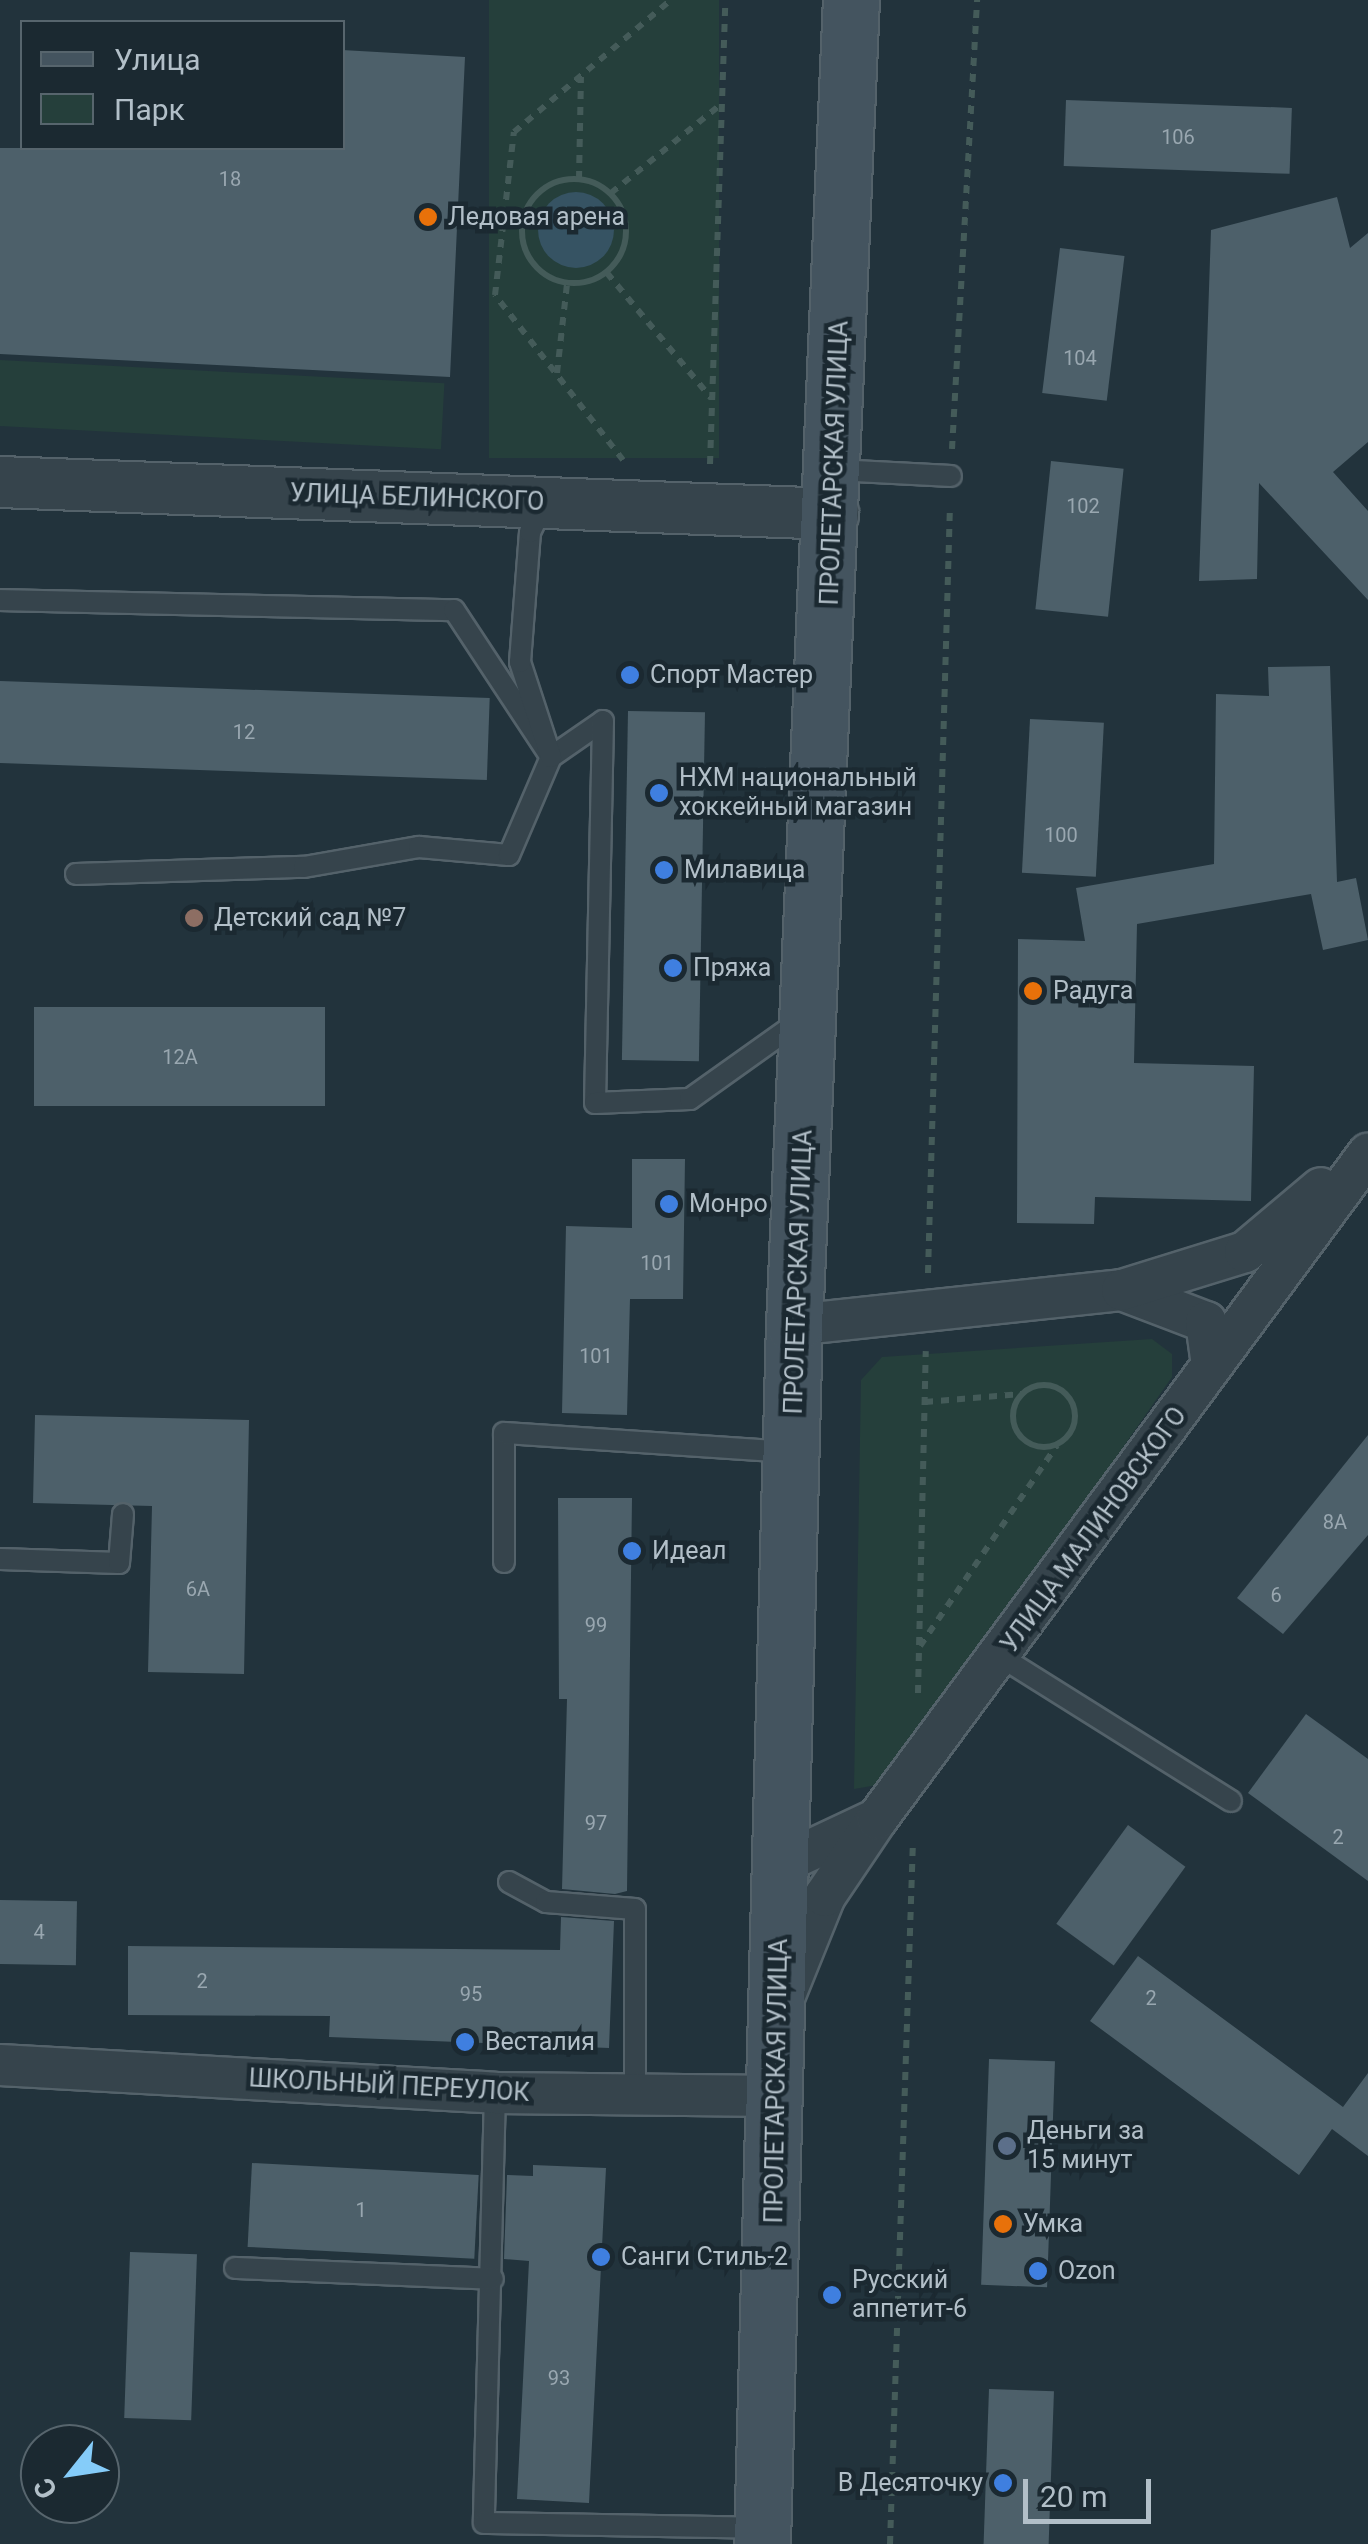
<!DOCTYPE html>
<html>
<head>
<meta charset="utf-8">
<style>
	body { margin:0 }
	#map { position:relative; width:1368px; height:2544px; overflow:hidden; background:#22333c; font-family:Roboto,sans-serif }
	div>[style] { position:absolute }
	.green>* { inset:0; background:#253f3b; transform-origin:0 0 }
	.water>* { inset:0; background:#365363 }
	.round { border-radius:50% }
	.building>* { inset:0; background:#4d606a; transform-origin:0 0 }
	.path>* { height:6px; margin-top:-3px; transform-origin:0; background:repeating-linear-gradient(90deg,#445b59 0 8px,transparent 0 16px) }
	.path>.ring { margin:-3px; padding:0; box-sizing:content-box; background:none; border:6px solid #445b59; border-radius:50% }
	.roads { filter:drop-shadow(2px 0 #54626a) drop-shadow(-2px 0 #54626a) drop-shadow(0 2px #54626a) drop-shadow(0 -2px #54626a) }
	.service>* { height:20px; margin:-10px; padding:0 10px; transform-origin:10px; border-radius:10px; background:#36444c }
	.minor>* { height:40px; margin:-20px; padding:0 20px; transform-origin:20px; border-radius:20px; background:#36444c }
	.tertiary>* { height:50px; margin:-25px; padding:0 25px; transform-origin:25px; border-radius:25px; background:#36444c }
	.secondary>* { height:55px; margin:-27.5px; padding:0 27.5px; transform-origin:27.5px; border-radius:27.5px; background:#44545f }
	.dots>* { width:28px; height:28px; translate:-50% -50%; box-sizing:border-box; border:5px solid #1b2931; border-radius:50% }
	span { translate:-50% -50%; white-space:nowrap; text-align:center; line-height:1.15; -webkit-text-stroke:9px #1b2931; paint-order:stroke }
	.number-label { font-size:20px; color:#99a7b0 }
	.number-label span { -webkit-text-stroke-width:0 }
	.poi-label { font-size:25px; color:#b2bfc8 }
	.left { translate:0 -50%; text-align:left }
	.right { translate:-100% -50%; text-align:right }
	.street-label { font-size:25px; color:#b2bfc8 }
	.legend { position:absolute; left:20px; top:20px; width:325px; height:130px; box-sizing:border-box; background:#1b2931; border:2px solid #57656d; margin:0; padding:12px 18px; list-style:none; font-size:30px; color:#b2bfc8 }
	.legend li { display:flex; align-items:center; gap:20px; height:50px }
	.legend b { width:50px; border:2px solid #57656d }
	.north { position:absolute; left:20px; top:2424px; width:100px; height:100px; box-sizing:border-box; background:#1b2931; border:2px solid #57656d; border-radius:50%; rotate:240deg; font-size:28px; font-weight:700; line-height:40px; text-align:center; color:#b2bfc8 }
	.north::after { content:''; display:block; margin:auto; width:35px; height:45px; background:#85ccf9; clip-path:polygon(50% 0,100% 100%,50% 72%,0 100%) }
	.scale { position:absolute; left:1023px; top:2479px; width:128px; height:45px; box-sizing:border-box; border:5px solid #b2bfc8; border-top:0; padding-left:12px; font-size:30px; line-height:35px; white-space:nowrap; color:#b2bfc8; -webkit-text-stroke:8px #1b2931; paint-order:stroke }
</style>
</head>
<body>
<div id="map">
	<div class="green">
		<div style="left:489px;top:0;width:230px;height:458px"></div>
		<div style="left:0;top:360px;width:445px;height:66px;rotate:3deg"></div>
		<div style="clip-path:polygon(1152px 1339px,1172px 1354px,1172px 1377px,889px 1783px,854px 1789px,861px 1380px,882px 1357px)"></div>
	</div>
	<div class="water">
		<div class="round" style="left:538px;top:192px;width:76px;height:76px"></div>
	</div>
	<div class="building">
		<div style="clip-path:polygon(342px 50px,465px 57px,450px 377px,0 354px,0 148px,342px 148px)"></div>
		<div style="left:1066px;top:100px;width:226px;height:66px;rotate:2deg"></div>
		<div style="clip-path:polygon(1337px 197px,1350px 248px,1368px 233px,1368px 442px,1333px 472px,1368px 511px,1368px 600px,1259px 483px,1257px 579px,1199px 581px,1211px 230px)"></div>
		<div style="left:1060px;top:248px;width:65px;height:146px;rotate:7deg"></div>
		<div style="left:1051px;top:461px;width:73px;height:149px;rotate:6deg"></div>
		<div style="clip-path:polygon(1330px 666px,1337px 882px,1356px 878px,1368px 940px,1323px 950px,1311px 894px,1137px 924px,1134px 1063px,1254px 1066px,1251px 1201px,1095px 1197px,1094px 1224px,1017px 1223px,1018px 939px,1085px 941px,1076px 888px,1214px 864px,1216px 694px,1269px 696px,1268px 667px)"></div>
		<div style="left:0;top:681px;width:490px;height:82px;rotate:2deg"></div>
		<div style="left:628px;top:711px;width:77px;height:349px;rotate:1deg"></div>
		<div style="left:1030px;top:719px;width:74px;height:154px;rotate:3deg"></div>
		<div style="left:34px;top:1007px;width:291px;height:99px"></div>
		<div style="clip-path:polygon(632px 1159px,685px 1159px,683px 1299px,630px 1299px,627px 1415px,562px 1413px,566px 1226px,632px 1228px)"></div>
		<div style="clip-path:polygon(35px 1415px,249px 1420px,244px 1674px,148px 1672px,152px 1506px,33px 1503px)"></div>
		<div style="clip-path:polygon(1368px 1435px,1368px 1535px,1283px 1634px,1237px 1598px)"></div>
		<div style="clip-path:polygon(558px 1498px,632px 1498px,627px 1891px,615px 1894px,562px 1889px,567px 1699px,559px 1699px)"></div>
		<div style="clip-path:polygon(1306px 1714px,1368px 1759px,1368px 1881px,1248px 1793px)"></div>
		<div style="left:1128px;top:1825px;width:71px;height:122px;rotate:36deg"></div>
		<div style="left:0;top:1900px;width:77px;height:64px;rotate:1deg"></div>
		<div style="clip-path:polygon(561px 1917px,614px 1921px,609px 2048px,329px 2037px,330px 2016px,128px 2015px,128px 1946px,560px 1950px)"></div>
		<div style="clip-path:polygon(1138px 1956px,1343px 2107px,1368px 2073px,1368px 2156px,1332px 2129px,1299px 2175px,1090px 2021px)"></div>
		<div style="left:989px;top:2059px;width:66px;height:226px;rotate:2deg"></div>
		<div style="left:252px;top:2163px;width:227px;height:84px;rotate:3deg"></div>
		<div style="clip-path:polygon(533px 2165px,606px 2168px,589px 2503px,517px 2499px,529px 2261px,504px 2259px,507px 2175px,533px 2176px)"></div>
		<div style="left:130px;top:2252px;width:67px;height:166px;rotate:2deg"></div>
		<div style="left:989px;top:2389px;width:65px;height:155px;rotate:2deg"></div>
	</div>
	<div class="path">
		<div class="ring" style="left:522px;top:179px;width:98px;height:98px"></div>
		<div style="left:579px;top:179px;width:102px;rotate:-88.9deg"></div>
		<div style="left:611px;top:193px;width:140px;rotate:-38.9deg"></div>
		<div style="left:459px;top:210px;width:47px;rotate:6.1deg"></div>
		<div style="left:607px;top:273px;width:163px;rotate:50.2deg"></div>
		<div style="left:557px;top:373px;width:90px;rotate:-83.6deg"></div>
		<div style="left:952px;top:449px;width:450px;rotate:-86.8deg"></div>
		<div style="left:623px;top:460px;width:209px;rotate:-127.8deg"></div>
		<div style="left:495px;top:295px;width:164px;rotate:-83.4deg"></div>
		<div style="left:514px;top:132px;width:205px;rotate:-40.1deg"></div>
		<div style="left:710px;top:464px;width:464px;rotate:-88.1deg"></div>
		<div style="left:928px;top:1273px;width:767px;rotate:-88.36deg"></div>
		<div class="ring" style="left:1013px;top:1385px;width:56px;height:56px"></div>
		<div style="left:925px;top:1402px;width:97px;rotate:-4.7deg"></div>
		<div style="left:920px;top:1646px;width:243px;rotate:-55.7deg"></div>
		<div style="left:918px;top:1693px;width:342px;rotate:-88.7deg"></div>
		<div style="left:890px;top:2544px;width:703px;rotate:-88.13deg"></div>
	</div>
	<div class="roads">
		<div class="service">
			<div style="left:836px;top:470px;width:115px;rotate:3deg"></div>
			<div style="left:0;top:600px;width:454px;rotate:1.3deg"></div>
			<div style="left:454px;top:610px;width:176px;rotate:56.6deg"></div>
			<div style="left:551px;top:757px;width:63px;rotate:-34.7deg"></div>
			<div style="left:603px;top:721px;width:382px;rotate:91.2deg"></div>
			<div style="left:595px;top:1103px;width:95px;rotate:-2.4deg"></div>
			<div style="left:690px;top:1099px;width:133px;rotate:-35.5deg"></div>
			<div style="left:76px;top:874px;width:228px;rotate:-1.8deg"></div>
			<div style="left:304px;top:867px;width:117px;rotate:-9.9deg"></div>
			<div style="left:419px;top:847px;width:90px;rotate:5.1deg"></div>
			<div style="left:509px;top:855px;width:107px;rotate:-66.8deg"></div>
			<div style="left:551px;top:757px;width:100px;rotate:-108.1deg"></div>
			<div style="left:520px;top:662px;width:130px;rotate:-85.6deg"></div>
			<div style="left:530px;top:532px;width:30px;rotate:-64deg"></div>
			<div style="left:0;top:1559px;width:119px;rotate:1.9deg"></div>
			<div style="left:119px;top:1563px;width:49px;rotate:-85.3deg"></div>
			<div style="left:504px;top:1562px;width:129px;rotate:-90deg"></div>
			<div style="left:504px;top:1433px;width:287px;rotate:3.8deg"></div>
			<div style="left:1003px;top:1658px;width:269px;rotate:32.1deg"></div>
			<div style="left:509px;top:1882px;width:42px;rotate:28.4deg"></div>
			<div style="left:546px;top:1902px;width:89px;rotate:4.5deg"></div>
			<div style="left:635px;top:1909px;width:186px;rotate:90deg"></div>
			<div style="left:495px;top:2093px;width:430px;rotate:91.5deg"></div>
			<div style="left:484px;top:2523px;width:278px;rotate:1deg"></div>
			<div style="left:235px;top:2268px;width:258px;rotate:2.4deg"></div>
		</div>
		<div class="minor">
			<div style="left:1122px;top:1290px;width:90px;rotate:20.9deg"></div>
			<div style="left:1206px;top:1322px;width:43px;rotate:82.1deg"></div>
			<div style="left:794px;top:1325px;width:330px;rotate:-6.1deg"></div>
			<div style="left:1122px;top:1290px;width:129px;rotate:-17.2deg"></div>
			<div style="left:1245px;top:1252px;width:99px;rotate:-40.1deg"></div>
			<div style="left:783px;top:1863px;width:104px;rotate:-25.1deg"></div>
			<div style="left:785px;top:1995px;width:107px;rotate:-68deg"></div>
			<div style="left:825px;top:1896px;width:93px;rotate:-56deg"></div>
			<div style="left:877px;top:1819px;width:827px;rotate:-53.56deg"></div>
			<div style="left:0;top:2065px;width:496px;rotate:3.2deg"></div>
			<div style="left:495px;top:2093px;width:284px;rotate:0.6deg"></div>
		</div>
		<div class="tertiary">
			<div style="left:0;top:482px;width:834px;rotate:2.2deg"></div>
		</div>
		<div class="secondary">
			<div style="left:762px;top:2544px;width:1219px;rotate:-88.5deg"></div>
			<div style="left:794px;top:1325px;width:1326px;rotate:-87.54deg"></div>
		</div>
	</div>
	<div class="dots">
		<div style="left:428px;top:217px;background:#e8710a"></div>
		<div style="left:630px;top:675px;background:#3f7fe0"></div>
		<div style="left:659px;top:793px;background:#3f7fe0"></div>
		<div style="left:664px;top:870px;background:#3f7fe0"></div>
		<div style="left:194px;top:918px;background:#8d6e63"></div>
		<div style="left:673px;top:968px;background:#3f7fe0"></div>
		<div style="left:1033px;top:991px;background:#e8710a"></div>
		<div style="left:669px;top:1204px;background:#3f7fe0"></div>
		<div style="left:632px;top:1551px;background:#3f7fe0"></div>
		<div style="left:465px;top:2042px;background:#3f7fe0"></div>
		<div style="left:1007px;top:2146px;background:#5c6f8a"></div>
		<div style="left:1003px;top:2224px;background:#e8710a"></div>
		<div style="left:601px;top:2257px;background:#3f7fe0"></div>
		<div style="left:1038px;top:2271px;background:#3f7fe0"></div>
		<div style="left:832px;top:2295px;background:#3f7fe0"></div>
		<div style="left:1003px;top:2483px;background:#3f7fe0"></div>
	</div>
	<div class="number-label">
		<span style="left:1178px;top:137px">106</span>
		<span style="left:230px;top:179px">18</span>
		<span style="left:1080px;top:358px">104</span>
		<span style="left:1083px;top:506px">102</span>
		<span style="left:244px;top:732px">12</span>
		<span style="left:1061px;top:835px">100</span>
		<span style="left:180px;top:1057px">12А</span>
		<span style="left:657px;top:1263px">101</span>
		<span style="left:596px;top:1356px">101</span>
		<span style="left:1335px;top:1522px">8А</span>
		<span style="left:198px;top:1589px">6А</span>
		<span style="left:1276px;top:1595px">6</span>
		<span style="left:596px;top:1625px">99</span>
		<span style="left:596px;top:1823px">97</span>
		<span style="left:1338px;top:1837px">2</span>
		<span style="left:39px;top:1932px">4</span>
		<span style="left:202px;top:1981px">2</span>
		<span style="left:471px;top:1994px">95</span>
		<span style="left:1151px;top:1998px">2</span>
		<span style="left:361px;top:2210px">1</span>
		<span style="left:559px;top:2378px">93</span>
	</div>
	<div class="poi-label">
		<span class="left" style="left:448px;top:217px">Ледовая арена</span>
		<span class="left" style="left:650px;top:675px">Спорт Мастер</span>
		<span class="left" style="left:679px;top:793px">НХМ национальный<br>хоккейный магазин</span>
		<span class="left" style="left:684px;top:870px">Милавица</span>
		<span class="left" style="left:214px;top:918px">Детский сад №7</span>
		<span class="left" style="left:693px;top:968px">Пряжа</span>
		<span class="left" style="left:1053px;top:991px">Радуга</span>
		<span class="left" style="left:689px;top:1204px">Монро</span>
		<span class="left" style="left:652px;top:1551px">Идеал</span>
		<span class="left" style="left:485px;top:2042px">Весталия</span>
		<span class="left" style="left:1027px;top:2146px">Деньги за<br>15 минут</span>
		<span class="left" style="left:1023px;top:2224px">Умка</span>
		<span class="left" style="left:621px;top:2257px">Санги Стиль-2</span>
		<span class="left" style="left:1058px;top:2271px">Ozon</span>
		<span class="left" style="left:852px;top:2295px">Русский<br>аппетит-6</span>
		<span class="right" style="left:983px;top:2483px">В Десяточку</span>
	</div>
	<div class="street-label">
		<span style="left:835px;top:463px;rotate:-88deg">ПРОЛЕТАРСКАЯ УЛИЦА</span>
		<span style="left:417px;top:498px;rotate:2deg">УЛИЦА БЕЛИНСКОГО</span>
		<span style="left:799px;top:1272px;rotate:-88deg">ПРОЛЕТАРСКАЯ УЛИЦА</span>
		<span style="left:1094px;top:1530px;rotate:-54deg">УЛИЦА МАЛИНОВСКОГО</span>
		<span style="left:777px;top:2081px;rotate:-89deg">ПРОЛЕТАРСКАЯ УЛИЦА</span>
		<span style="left:389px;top:2086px;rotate:3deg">ШКОЛЬНЫЙ ПЕРЕУЛОК</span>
	</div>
	<ul class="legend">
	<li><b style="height:12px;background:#44545f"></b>Улица</li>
	<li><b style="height:28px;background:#253f3b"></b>Парк</li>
	</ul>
	<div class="north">С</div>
	<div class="scale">20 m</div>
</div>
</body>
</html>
